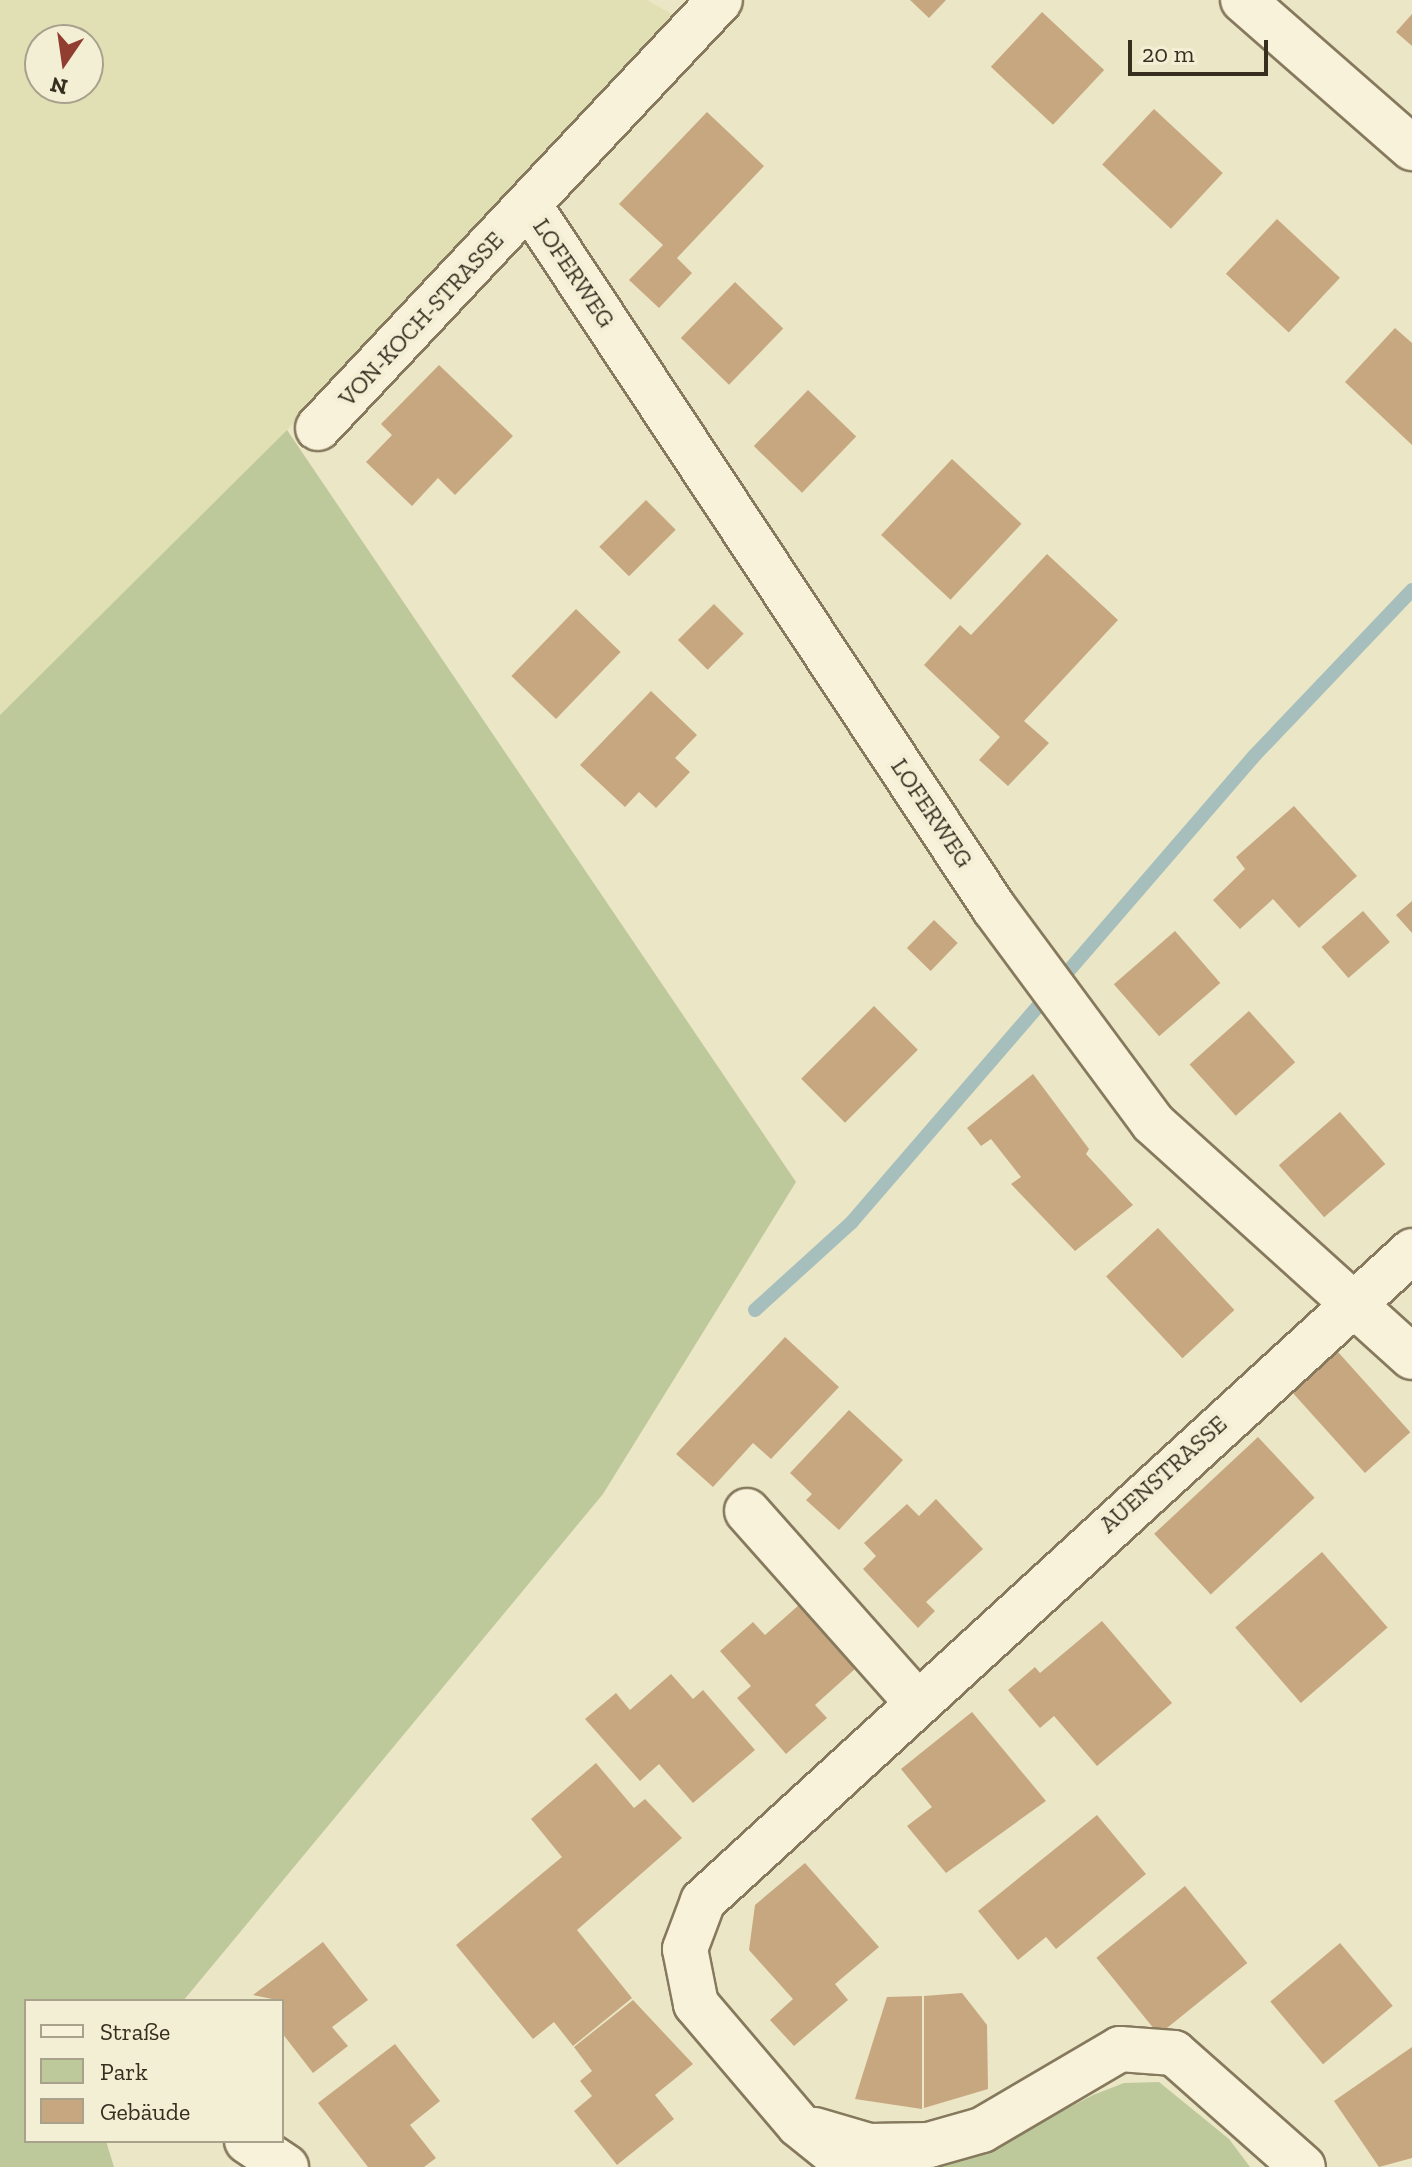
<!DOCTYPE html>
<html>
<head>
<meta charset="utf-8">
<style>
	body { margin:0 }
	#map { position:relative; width:1412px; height:2167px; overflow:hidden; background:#ebe6c6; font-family:"Zilla Slab",serif }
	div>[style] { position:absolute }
	.farmland>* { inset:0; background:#e1e0b4 }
	.green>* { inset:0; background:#bdc99b }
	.stream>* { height:14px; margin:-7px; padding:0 7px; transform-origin:7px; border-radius:7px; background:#a7bfbc }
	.building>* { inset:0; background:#c7a77f; transform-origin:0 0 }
	.roads { filter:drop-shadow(2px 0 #86795d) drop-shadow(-2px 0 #86795d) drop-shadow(0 2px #86795d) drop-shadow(0 -2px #86795d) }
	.street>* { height:44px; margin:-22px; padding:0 22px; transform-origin:22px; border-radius:22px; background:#f7f2d9 }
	span { translate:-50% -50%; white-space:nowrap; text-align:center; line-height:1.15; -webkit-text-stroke:8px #f3efd5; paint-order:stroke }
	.street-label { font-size:24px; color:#372e20 }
	.legend { position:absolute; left:24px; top:1999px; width:260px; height:144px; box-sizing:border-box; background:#f3efd5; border:2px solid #a8a28d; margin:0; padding:10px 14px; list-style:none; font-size:24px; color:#372e20 }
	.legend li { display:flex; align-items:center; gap:16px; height:40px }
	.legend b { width:40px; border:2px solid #a8a28d }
	.north { position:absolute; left:24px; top:24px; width:80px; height:80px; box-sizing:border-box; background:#f3efd5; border:2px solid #a8a28d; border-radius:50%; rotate:193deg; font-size:22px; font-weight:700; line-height:32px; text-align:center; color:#372e20 }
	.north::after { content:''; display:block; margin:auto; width:28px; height:36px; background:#913e31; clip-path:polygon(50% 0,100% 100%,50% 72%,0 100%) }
	.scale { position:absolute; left:1128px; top:40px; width:140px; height:36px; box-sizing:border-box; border:4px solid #372e20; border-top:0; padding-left:10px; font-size:24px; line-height:28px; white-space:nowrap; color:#372e20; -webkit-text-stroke:6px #f3efd5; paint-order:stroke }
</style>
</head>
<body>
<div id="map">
	<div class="farmland">
		<div style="clip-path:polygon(evenodd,0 0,647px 0,675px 16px,287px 430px,0 715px,0 0,40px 40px,88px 40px,88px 88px,40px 88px,40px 40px)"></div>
	</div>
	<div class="green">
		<div style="clip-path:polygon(287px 430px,796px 1182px,603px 1494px,183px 2001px,26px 2001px,26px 2141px,106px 2141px,114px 2167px,0 2167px,0 715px)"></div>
		<div style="clip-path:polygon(1159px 2082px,1229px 2139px,1250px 2167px,937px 2167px,975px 2157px,1093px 2095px,1124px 2083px)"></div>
	</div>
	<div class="stream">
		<div style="left:755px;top:1310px;width:130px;rotate:-42.2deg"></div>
		<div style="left:851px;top:1223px;width:618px;rotate:-49.2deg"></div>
		<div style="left:1255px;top:755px;width:228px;rotate:-46.4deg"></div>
	</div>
	<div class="building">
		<div style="clip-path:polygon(910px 0,946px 0,929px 18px)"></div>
		<div style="left:1042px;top:12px;width:85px;height:75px;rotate:43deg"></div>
		<div style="clip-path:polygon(1412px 14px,1412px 46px,1396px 32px)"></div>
		<div style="left:1154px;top:109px;width:94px;height:76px;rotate:43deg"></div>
		<div style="clip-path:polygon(707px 112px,764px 166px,677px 258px,692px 273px,659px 308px,629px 280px,663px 245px,619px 204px)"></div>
		<div style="left:1277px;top:219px;width:86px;height:75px;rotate:43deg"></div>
		<div style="left:735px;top:282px;width:67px;height:78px;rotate:44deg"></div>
		<div style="clip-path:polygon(1395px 328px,1412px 343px,1412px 445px,1345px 382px)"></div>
		<div style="clip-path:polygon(439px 365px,513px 436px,455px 495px,438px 478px,412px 506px,366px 462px,392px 435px,381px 424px)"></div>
		<div style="left:808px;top:390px;width:67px;height:78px;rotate:44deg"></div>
		<div style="left:952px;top:459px;width:95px;height:104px;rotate:43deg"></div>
		<div style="left:646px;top:500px;width:42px;height:66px;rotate:45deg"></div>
		<div style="clip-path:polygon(1047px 554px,1118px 620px,1024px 721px,1049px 743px,1008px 786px,979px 760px,1000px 737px,924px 665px,960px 625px,971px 635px)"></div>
		<div style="left:714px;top:604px;width:42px;height:51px;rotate:45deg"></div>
		<div style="left:576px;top:609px;width:62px;height:93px;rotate:44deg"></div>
		<div style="clip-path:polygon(651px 691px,697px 735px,675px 758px,690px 772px,656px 808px,639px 792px,625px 807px,580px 765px)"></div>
		<div style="clip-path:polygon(1294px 806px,1357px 876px,1299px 928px,1273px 899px,1240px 929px,1213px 900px,1245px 869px,1236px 857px)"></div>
		<div style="clip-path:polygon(1412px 901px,1412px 933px,1396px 915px)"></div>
		<div style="left:1363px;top:911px;width:41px;height:55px;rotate:49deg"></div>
		<div style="left:934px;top:920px;width:33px;height:39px;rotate:44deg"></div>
		<div style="left:1175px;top:931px;width:69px;height:81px;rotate:49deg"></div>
		<div style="left:874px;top:1006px;width:62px;height:103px;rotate:45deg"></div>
		<div style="left:1249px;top:1011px;width:69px;height:80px;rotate:48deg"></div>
		<div style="clip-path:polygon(1033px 1074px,1089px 1149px,1086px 1154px,1133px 1205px,1075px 1251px,1011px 1184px,1021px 1177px,991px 1139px,981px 1146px,967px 1128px)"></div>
		<div style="left:1340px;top:1112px;width:69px;height:81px;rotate:49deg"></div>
		<div style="left:1158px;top:1228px;width:112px;height:71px;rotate:47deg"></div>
		<div style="clip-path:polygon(785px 1337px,839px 1387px,771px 1459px,753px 1443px,713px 1487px,676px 1454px)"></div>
		<div style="left:1338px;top:1352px;width:108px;height:61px;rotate:48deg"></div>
		<div style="clip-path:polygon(849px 1410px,903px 1460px,839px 1530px,806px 1500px,812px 1494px,790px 1473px)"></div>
		<div style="left:1258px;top:1437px;width:83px;height:142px;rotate:47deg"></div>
		<div style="clip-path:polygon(936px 1499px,983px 1549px,926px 1602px,935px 1611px,918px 1628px,863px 1569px,876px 1556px,864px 1543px,907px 1504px,919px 1516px)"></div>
		<div style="left:1322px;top:1552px;width:100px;height:115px;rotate:49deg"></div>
		<div style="clip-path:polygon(799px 1605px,856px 1668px,815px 1705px,827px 1718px,786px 1754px,737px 1698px,751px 1686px,720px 1651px,753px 1622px,765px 1635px)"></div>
		<div style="clip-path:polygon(1102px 1621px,1172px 1703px,1097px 1766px,1054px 1716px,1040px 1728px,1008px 1690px,1035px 1667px,1040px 1673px)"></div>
		<div style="clip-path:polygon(671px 1674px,693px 1699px,703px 1690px,755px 1750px,693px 1803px,659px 1764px,640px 1781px,585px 1719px,616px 1693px,630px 1710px)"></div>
		<div style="clip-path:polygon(972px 1712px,1046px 1801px,946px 1873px,907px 1826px,932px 1807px,901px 1769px)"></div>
		<div style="clip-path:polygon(596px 1763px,634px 1808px,645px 1799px,682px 1838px,577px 1930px,632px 1998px,573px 2046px,554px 2022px,533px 2039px,456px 1945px,562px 1857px,531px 1819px)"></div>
		<div style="clip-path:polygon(1097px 1815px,1146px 1874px,1056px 1949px,1046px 1937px,1018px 1960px,978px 1911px)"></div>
		<div style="clip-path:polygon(805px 1863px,879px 1947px,835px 1984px,848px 2000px,794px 2046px,770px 2020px,793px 1999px,749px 1950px,755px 1905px)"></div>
		<div style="left:1185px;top:1886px;width:99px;height:114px;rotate:51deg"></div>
		<div style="clip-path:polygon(323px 1942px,368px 2000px,332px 2027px,348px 2046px,313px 2073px,282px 2033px,282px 2001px,253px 1995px)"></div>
		<div style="left:1340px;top:1943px;width:82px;height:91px;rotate:50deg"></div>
		<div style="clip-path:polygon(962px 1993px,987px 2025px,988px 2089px,924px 2108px,924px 1996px)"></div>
		<div style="clip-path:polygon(922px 1996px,922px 2109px,855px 2099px,887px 1997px)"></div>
		<div style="clip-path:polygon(633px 2000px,693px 2064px,655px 2095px,674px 2119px,617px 2165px,574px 2111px,592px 2096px,580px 2081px,592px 2071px,574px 2047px)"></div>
		<div style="clip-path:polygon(395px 2044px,440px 2101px,410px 2125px,436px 2158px,424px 2167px,368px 2167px,318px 2103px)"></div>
		<div style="clip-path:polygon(1412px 2047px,1412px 2158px,1379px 2167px,1334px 2101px)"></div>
	</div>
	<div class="roads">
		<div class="street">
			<div style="left:1243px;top:0;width:225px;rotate:41.2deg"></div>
			<div style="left:529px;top:205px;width:843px;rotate:56.52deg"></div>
			<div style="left:994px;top:908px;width:267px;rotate:53.5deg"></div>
			<div style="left:1153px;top:1123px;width:349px;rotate:42.1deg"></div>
			<div style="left:318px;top:428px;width:587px;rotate:-46.79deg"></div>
			<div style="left:747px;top:1511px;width:253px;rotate:48.4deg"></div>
			<div style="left:815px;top:2130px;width:56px;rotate:16.5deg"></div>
			<div style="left:869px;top:2146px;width:60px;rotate:-1deg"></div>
			<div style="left:929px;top:2145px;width:55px;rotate:-15.8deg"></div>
			<div style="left:982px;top:2130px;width:160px;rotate:-30.4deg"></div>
			<div style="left:1120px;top:2049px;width:54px;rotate:4.2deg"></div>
			<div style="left:1174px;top:2053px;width:172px;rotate:41.5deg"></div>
			<div style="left:247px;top:2141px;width:47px;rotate:33.7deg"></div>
			<div style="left:851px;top:2167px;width:67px;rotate:-141.1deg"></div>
			<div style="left:799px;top:2125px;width:159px;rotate:-130.4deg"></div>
			<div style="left:696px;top:2004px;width:56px;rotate:-101.3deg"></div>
			<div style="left:685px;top:1949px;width:51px;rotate:-69.4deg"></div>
			<div style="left:703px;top:1901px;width:962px;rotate:-42.51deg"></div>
		</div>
	</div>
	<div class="street-label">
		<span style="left:574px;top:273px;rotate:56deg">LOFERWEG</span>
		<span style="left:421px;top:319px;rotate:-47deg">VON-KOCH-STRASSE</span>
		<span style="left:932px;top:813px;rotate:56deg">LOFERWEG</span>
		<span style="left:1163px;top:1474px;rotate:-42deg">AUENSTRASSE</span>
	</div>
	<ul class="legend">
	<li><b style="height:10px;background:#f7f2d9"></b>Straße</li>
	<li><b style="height:22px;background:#bdc99b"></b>Park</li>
	<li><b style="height:22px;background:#c7a77f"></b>Gebäude</li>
	</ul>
	<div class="north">N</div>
	<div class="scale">20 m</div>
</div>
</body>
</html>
